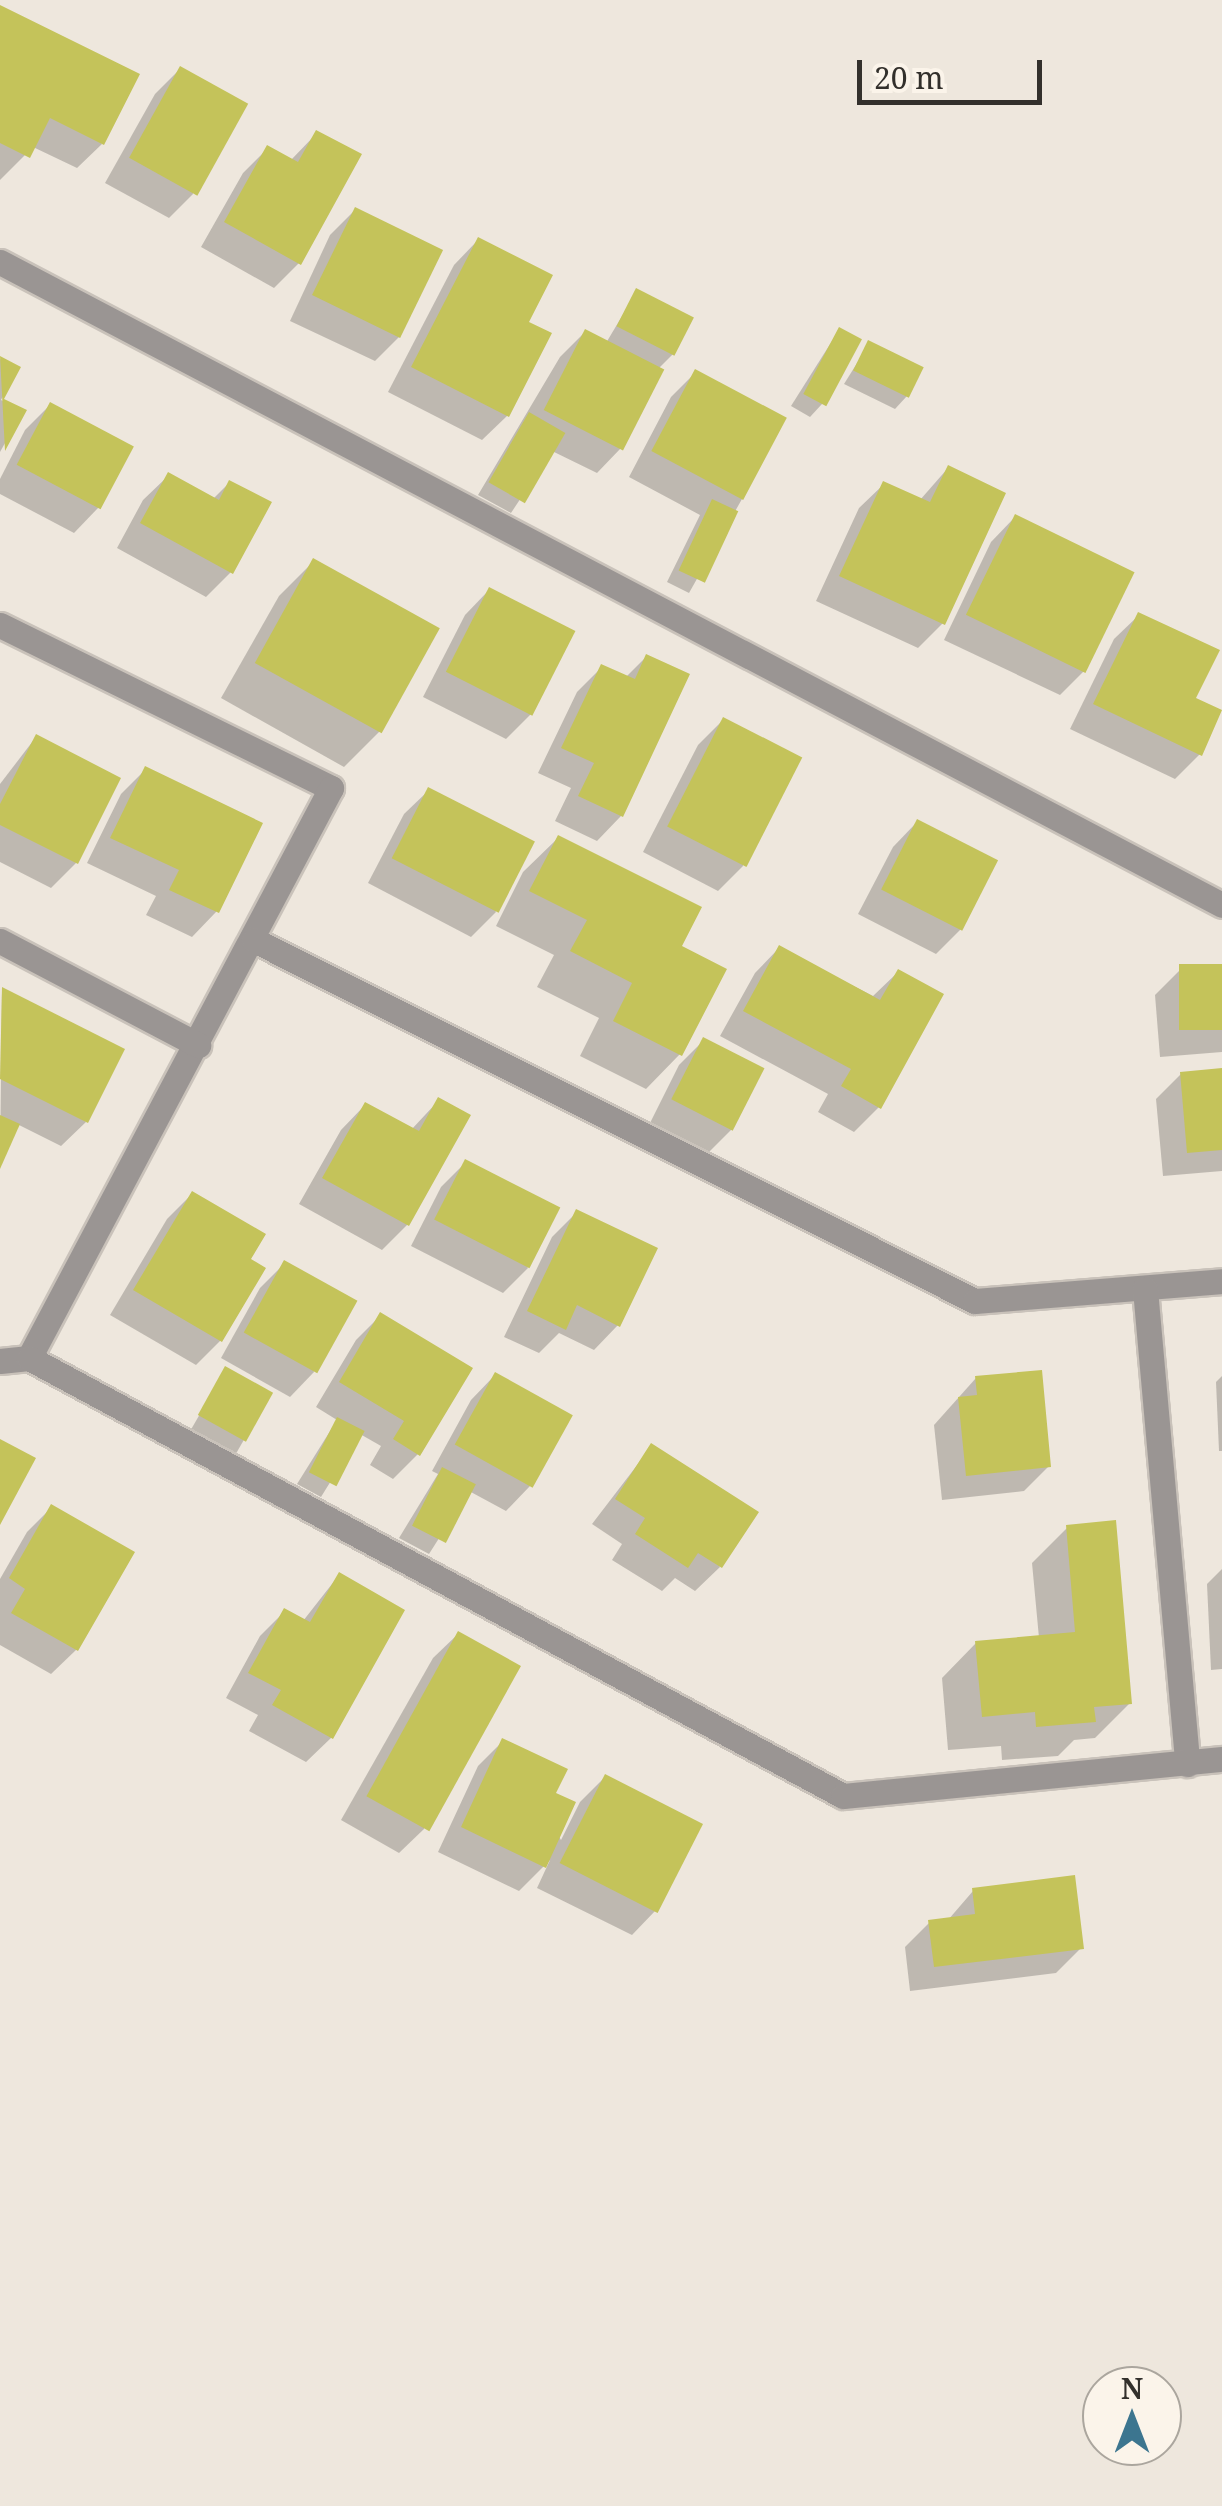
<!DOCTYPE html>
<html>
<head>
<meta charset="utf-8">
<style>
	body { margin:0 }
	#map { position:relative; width:1222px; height:2506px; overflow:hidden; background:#eee7dd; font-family:"Noto Serif",serif }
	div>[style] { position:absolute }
	.shadow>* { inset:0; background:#0003; transform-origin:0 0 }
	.building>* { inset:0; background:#c4c35a; transform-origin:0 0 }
	.roads { filter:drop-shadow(2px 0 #c9c2ba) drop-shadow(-2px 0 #c9c2ba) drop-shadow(0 2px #c9c2ba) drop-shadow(0 -2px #c9c2ba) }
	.minor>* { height:25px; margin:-12.5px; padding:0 12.5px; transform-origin:12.5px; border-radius:12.5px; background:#9a9593 }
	span { translate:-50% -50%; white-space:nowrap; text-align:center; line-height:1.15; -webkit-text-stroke:8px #fbf4ea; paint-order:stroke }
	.north { position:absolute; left:1082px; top:2366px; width:100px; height:100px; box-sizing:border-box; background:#fbf4ea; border:2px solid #aba69e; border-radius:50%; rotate:0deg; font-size:28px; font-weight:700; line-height:40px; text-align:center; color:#33302c }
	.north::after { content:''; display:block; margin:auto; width:35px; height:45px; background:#3c758f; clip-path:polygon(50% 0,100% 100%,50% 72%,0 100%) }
	.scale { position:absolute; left:857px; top:60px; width:185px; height:45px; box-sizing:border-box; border:5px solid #33302c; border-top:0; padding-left:12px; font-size:30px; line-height:35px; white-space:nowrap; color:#33302c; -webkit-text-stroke:8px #fbf4ea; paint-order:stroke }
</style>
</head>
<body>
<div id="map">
	<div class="shadow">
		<div style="clip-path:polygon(0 8px,102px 144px,77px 168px,33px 147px,0 180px)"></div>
		<div style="clip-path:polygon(180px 69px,193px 194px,169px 218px,105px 183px,155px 94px)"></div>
		<div style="clip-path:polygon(317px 133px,299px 263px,274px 288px,201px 247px,243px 173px,268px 148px,290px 161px)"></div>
		<div style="clip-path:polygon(355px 210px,400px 336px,375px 361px,290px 321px,330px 235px)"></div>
		<div style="clip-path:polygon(478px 240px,526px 323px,507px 416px,482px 440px,388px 392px,454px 265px)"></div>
		<div style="clip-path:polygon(637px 291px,673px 354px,658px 369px,621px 448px,597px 473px,552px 451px,511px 513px,478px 495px,560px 357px,585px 332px,606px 343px)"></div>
		<div style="clip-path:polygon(839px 330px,822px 404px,810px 417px,791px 406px)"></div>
		<div style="clip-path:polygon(869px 344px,907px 396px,895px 409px,844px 384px)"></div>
		<div style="clip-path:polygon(0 359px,17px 368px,1px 400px,23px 411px,0 452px)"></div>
		<div style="clip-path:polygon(696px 372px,742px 499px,689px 593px,667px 582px,700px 515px,629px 477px,671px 397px)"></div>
		<div style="clip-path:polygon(50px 405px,131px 448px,98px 508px,74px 533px,0 494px,0 479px,25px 430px)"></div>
		<div style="clip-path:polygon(948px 468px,943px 623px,918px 648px,816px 601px,859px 508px,884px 484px,920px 500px)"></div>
		<div style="clip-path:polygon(168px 476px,212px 500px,229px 483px,231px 572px,206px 597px,117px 548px,143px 500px)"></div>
		<div style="clip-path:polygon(1015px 517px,1085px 670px,1060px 695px,944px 640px,991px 542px)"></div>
		<div style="clip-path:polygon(314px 561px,436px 630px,379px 732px,344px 767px,221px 698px,279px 596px)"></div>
		<div style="clip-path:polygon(489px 590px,531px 714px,506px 739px,423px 697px,465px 615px)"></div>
		<div style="clip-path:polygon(1139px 615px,1193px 699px,1200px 754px,1175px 779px,1070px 729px,1114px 639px)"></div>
		<div style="clip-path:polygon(646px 657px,621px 816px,597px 841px,555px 821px,571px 788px,538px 773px,577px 692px,602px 667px,625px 678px)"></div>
		<div style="clip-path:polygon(723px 720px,743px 866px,718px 891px,643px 852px,698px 745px)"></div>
		<div style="clip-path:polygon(36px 737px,76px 863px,51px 888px,0 862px,0 784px)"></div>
		<div style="clip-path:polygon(146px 769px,259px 825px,216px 912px,192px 937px,146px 915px,156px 896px,87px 863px,121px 794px)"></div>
		<div style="clip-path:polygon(429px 790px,496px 912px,471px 937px,368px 883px,404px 814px)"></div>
		<div style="clip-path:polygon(917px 822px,961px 929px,936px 954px,858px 914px,893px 847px)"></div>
		<div style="clip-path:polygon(558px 838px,678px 947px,680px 1054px,646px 1089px,580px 1056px,599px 1018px,537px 987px,554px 955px,496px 926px,523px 872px)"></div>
		<div style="clip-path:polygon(779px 948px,873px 996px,898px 972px,879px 1107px,854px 1132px,818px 1112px,828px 1094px,720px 1036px,755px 973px)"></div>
		<div style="clip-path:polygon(1222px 967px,1222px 1052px,1160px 1057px,1155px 995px,1180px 970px)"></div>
		<div style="clip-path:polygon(2px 990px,86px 1122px,61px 1146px,17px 1124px,0 1163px)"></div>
		<div style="clip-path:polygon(704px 1040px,732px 1129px,707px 1154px,649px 1125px,679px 1065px)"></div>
		<div style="clip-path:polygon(1222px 1070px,1222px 1171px,1163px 1176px,1156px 1099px,1181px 1074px)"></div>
		<div style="clip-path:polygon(439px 1100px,468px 1116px,407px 1225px,382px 1250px,299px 1204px,341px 1130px,365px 1105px,411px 1130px)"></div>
		<div style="clip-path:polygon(466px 1162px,528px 1268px,503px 1293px,411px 1246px,441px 1187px)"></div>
		<div style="clip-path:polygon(192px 1194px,247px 1260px,220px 1341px,196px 1365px,110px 1315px,167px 1219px)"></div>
		<div style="clip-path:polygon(577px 1212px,618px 1325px,594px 1350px,559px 1333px,539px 1353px,504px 1337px,552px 1237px)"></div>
		<div style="clip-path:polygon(285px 1263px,314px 1372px,290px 1397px,221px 1358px,260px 1288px)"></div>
		<div style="clip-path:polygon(380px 1316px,418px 1454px,393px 1479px,370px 1465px,381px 1446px,360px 1434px,321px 1497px,297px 1484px,337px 1420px,316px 1407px,356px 1340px)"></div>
		<div style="left:226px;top:1369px;width:51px;height:70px;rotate:30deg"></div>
		<div style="clip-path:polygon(495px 1375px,530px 1486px,506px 1511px,469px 1491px,429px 1554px,399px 1538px,438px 1474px,432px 1471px,471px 1400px)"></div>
		<div style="clip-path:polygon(1222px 1376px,1222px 1451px,1219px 1451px,1216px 1382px)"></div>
		<div style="clip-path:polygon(976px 1378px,1049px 1466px,1024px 1491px,942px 1500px,934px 1425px)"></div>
		<div style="clip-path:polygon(651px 1447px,720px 1567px,695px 1591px,675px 1578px,662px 1591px,612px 1560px,622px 1544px,592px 1524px)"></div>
		<div style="clip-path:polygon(52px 1507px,76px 1650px,51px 1674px,0 1645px,0 1579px,27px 1532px)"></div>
		<div style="clip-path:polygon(1067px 1528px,1130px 1703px,1095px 1738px,1074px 1740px,1058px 1756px,1002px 1760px,1001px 1746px,948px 1750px,942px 1678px,976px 1643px,1039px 1638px,1032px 1563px)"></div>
		<div style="clip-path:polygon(1222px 1569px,1222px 1669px,1211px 1670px,1207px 1584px)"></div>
		<div style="clip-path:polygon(339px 1575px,331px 1738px,306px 1762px,249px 1731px,258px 1715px,226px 1698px,260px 1636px,285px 1611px,303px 1621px)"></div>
		<div style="clip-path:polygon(458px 1634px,424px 1829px,399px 1853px,341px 1820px,433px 1658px)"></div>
		<div style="clip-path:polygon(503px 1741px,561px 1840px,580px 1802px,605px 1777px,656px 1910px,632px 1935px,537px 1888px,550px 1860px,519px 1891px,438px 1852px,478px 1766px)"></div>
		<div style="clip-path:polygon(973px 1891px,1081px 1948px,1056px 1973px,910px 1991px,905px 1947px,929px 1923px,948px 1920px)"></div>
	</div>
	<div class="building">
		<div style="clip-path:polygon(0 5px,140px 74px,104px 145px,50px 118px,30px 158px,0 143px)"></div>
		<div style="left:180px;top:66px;width:78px;height:105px;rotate:29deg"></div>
		<div style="clip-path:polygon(316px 130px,362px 154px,301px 265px,224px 222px,267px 145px,298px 162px)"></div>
		<div style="left:355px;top:207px;width:98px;height:98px;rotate:26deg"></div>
		<div style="clip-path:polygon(478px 237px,553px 275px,529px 322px,552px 333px,509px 417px,411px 367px)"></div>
		<div style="left:636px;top:288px;width:65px;height:43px;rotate:27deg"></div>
		<div style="left:839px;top:327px;width:26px;height:76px;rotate:28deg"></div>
		<div style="left:585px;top:329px;width:89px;height:91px;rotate:27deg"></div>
		<div style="left:868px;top:340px;width:62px;height:34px;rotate:26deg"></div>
		<div style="clip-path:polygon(0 356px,21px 367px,4px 399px,27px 410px,5px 451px)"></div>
		<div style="left:695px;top:369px;width:104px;height:93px;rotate:28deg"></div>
		<div style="left:50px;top:402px;width:95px;height:71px;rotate:28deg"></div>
		<div style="left:529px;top:412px;width:42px;height:81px;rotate:30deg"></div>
		<div style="clip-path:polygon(948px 465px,1006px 493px,945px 625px,839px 576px,883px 481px,930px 502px)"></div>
		<div style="clip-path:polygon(168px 472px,219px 500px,229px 480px,272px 502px,233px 574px,140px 523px)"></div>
		<div style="left:712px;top:499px;width:29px;height:79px;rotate:25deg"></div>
		<div style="left:1015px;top:514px;width:133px;height:112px;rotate:26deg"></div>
		<div style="left:313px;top:558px;width:145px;height:120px;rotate:29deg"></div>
		<div style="left:489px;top:587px;width:97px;height:95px;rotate:27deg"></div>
		<div style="clip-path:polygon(1138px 612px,1220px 650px,1196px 698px,1222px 710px,1202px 756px,1093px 704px)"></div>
		<div style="clip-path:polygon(646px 654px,690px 674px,623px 817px,578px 796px,594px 763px,561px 748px,601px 664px,635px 679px)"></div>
		<div style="left:723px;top:717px;width:89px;height:123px;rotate:27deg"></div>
		<div style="clip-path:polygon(36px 734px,121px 778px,78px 864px,0 825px,0 804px)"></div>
		<div style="clip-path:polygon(145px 766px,263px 823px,219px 913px,169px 890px,179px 870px,110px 838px)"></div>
		<div style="left:428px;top:787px;width:120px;height:80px;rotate:27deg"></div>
		<div style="left:917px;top:819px;width:91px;height:79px;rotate:27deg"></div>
		<div style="clip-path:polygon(558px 835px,702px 907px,682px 946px,727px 969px,682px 1056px,613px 1021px,632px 983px,570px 951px,587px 920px,529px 891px)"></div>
		<div style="clip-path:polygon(779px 945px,880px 1000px,898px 969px,944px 994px,881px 1109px,841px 1086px,851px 1069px,743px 1011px)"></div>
		<div style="left:1222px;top:964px;width:66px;height:43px;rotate:90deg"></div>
		<div style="clip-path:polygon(2px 987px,125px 1049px,88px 1123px,0 1079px)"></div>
		<div style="left:703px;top:1037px;width:69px;height:70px;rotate:27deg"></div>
		<div style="clip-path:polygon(1222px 1068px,1222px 1150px,1187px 1153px,1180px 1072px)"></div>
		<div style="clip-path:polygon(438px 1097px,471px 1115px,409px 1226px,322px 1178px,365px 1102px,419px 1131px)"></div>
		<div style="clip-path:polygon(0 1115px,20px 1124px,0 1169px)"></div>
		<div style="left:465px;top:1159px;width:107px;height:68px;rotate:27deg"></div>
		<div style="clip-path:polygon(192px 1191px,266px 1234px,251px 1259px,266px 1268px,222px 1342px,133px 1290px)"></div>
		<div style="clip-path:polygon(576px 1209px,658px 1248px,620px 1327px,577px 1305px,566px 1330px,527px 1311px)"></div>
		<div style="left:284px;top:1260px;width:84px;height:83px;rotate:29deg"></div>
		<div style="clip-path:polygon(380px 1312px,473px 1368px,420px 1456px,393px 1439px,404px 1421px,339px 1382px)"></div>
		<div style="left:225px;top:1366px;width:55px;height:56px;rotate:29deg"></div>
		<div style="clip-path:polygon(1042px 1370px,1051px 1467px,966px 1476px,958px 1397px,977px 1395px,975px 1376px)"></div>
		<div style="left:495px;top:1372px;width:89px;height:83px;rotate:29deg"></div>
		<div style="left:337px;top:1417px;width:31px;height:62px;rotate:27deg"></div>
		<div style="clip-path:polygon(0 1439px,36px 1458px,0 1525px)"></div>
		<div style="clip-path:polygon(651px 1443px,759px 1512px,722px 1568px,698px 1553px,688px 1568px,635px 1534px,645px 1518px,615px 1499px)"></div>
		<div style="left:442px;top:1467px;width:38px;height:66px;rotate:27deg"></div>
		<div style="clip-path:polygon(51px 1504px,135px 1552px,78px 1651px,11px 1613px,25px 1589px,9px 1578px)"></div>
		<div style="clip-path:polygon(1116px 1520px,1132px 1704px,1094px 1707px,1096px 1722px,1036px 1727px,1035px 1712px,982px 1717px,975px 1641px,1075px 1632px,1066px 1525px)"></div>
		<div style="clip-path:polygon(339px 1572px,405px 1610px,333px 1739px,272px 1705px,281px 1690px,248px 1673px,284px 1608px,310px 1622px)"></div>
		<div style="left:458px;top:1631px;width:72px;height:189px;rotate:29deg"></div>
		<div style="clip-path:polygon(502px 1738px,568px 1769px,556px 1793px,576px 1802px,546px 1868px,461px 1827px)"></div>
		<div style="left:605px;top:1774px;width:110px;height:100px;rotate:27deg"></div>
		<div style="clip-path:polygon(1075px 1875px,1084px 1949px,934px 1967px,928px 1920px,975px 1914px,972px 1888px)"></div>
	</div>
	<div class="roads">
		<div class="minor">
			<div style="left:0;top:262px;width:1381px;rotate:27.75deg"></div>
			<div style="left:0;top:625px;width:369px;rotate:26.2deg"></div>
			<div style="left:331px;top:788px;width:645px;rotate:117.92deg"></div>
			<div style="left:254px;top:940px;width:806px;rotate:26.6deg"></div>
			<div style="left:975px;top:1301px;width:248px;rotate:-4.6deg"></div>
			<div style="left:0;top:941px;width:224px;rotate:27.7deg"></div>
			<div style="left:1145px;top:1289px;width:477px;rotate:84.9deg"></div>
			<div style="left:0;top:1361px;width:29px;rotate:-6deg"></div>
			<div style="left:29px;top:1358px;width:924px;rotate:28.28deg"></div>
			<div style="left:843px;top:1796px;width:381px;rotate:-5.6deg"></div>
		</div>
	</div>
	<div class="north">N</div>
	<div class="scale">20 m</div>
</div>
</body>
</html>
